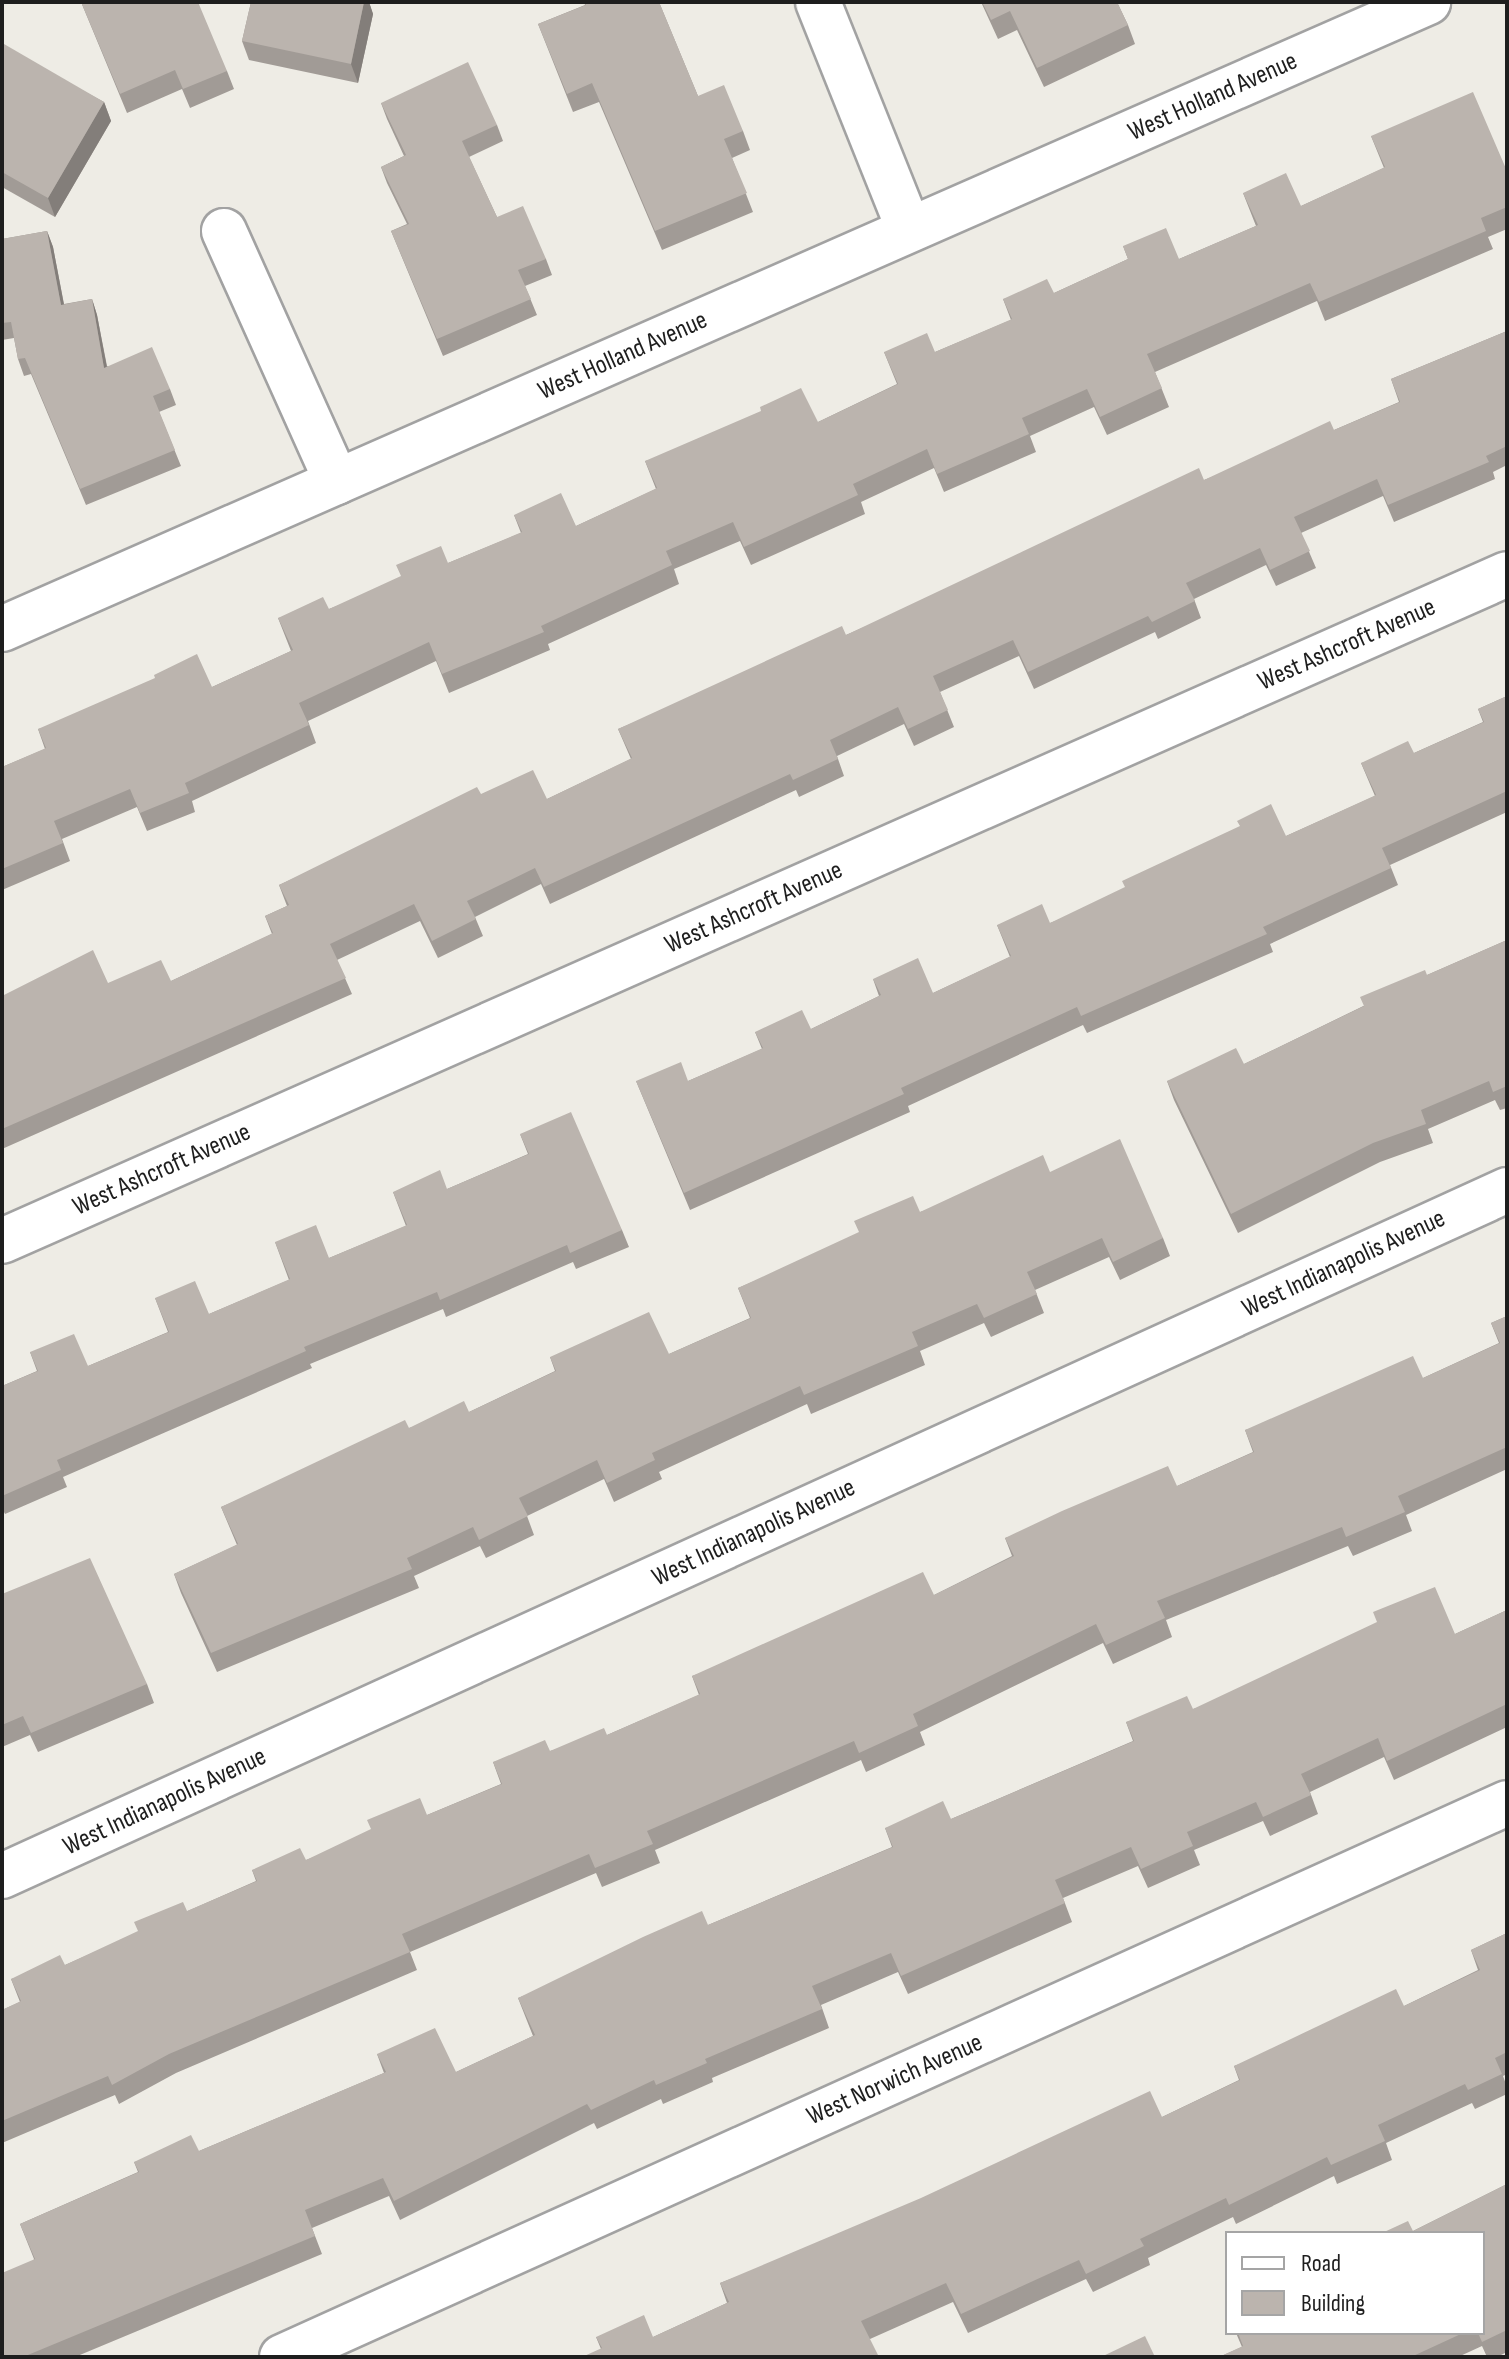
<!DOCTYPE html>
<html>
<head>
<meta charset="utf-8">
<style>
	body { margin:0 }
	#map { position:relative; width:1509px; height:2359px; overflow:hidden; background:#eeece5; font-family:"Sofia Sans Condensed",sans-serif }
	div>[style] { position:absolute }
	.roads { filter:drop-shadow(2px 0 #a2a2a2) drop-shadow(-2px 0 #a2a2a2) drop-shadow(0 2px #a2a2a2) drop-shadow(0 -2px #a2a2a2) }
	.street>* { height:44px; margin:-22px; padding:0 22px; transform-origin:22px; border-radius:22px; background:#fff }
	.wall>* { inset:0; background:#a19b96 }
	.shaded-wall>* { inset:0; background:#837e7a }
	.building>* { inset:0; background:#bbb4ae }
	span { translate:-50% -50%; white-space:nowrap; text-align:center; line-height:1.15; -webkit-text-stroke:8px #fff; paint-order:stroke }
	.street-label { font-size:26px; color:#1e1e1e }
	.frame { position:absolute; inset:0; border:4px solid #1e1e1e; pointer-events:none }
	.legend { position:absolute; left:1225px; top:2231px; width:260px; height:104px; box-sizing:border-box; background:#fff; border:2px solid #a5a5a5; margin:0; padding:10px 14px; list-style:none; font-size:24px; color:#1e1e1e }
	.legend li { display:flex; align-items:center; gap:16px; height:40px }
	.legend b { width:40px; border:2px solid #a5a5a5 }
</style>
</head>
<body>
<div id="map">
	<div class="roads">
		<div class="street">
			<div style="left:818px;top:2px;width:245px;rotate:68.2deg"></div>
			<div style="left:224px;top:231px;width:275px;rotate:65.8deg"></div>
			<div style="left:2px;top:629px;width:1558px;rotate:-23.73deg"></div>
			<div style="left:2px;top:1241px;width:1646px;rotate:-23.9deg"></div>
			<div style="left:2px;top:1876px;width:1654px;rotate:-24.5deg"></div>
			<div style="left:282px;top:2357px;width:1344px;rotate:-24.33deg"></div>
		</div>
	</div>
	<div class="wall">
		<div style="clip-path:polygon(81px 2px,227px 71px,234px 89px,190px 108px,182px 89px,127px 113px)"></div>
		<div style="clip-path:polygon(251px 2px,369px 2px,373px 14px,358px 83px,249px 60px,242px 41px)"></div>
		<div style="clip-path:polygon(584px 2px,659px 2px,698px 96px,743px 131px,750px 150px,732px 158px,753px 212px,662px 250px,599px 102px,573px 112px,538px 24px,585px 5px)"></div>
		<div style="clip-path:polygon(981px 2px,1117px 2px,1128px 25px,1135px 44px,1044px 87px,1017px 30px,998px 39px)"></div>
		<div style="clip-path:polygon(2px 47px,104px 102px,111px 121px,55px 217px,2px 187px)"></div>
		<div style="clip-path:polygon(381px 103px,497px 125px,503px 141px,469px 157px,497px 217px,546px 259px,552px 275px,525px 286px,537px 315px,443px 356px,391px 231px,407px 224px,387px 183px,381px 167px,404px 156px,387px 119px)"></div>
		<div style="clip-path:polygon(1371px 136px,1507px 171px,1507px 229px,1488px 237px,1493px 249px,1325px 321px,1317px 301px,1155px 372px,1169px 407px,1107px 435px,1094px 407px,1030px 436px,1036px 452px,944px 492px,934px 468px,861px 502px,865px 514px,751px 565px,740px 541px,674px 569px,679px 584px,548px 644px,550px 650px,449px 693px,436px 661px,308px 721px,316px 743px,192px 801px,195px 812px,147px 831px,137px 807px,62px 839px,70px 861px,2px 890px,2px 767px,45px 749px,38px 729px,212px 687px,291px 651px,278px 618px,329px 609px,448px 563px,521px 533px,514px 515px,576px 526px,656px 489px,645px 461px,818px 422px,897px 384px,884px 352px,935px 352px,1011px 320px,1003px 299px,1054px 293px,1128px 259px,1123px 246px,1179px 259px,1256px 226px,1243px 193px,1301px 206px,1384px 168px)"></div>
		<div style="clip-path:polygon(47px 231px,53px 247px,64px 304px,92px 299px,97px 315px,107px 366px,170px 389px,176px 405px,159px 412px,181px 466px,86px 505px,31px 374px,24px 376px,18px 359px,14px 338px,2px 340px,2px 239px)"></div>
		<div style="clip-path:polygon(1507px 331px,1507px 465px,1493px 472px,1495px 479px,1394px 522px,1383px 496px,1301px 533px,1316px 568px,1276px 586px,1266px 565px,1194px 599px,1201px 618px,1158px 639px,1155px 632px,1034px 689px,1019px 656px,940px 692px,954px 727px,914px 746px,904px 724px,837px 756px,844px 776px,799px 797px,796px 790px,550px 904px,541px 884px,475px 917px,483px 936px,438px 958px,420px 921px,337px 960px,352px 994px,2px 1149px,2px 996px,108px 983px,171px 981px,272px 934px,265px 916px,287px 906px,279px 885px,481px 794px,547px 799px,631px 759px,618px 729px,846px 635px,1204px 480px,1334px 430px,1399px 402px,1391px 379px)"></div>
		<div style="clip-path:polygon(1507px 696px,1507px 812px,1390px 865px,1398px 885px,1270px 944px,1273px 952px,1087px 1033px,1083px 1025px,908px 1106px,910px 1112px,690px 1210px,636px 1081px,688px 1081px,762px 1049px,755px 1032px,811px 1029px,879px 996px,873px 979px,933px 993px,1010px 957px,997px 925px,1050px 923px,1286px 836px,1375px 796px,1361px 763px,1414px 753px,1483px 722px,1478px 709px)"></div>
		<div style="clip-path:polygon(1507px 940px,1507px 1108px,1500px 1110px,1495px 1100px,1428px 1129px,1433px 1143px,1380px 1162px,1238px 1233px,1174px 1100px,1167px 1081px,1244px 1064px,1427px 975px)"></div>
		<div style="clip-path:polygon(520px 1134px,622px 1230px,629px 1247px,576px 1269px,573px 1262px,446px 1317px,443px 1309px,310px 1364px,312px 1368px,63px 1477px,67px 1487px,5px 1514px,2px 1508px,2px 1386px,37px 1371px,30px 1352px,88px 1366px,168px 1332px,155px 1298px,209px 1314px,289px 1280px,275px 1242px,329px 1258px,406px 1226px,393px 1192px,447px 1189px,528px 1154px)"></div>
		<div style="clip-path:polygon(1050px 1172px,1163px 1238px,1170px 1256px,1120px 1280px,1109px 1257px,1035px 1290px,1044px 1313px,991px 1337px,984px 1323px,920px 1351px,925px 1365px,811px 1414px,807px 1404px,659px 1472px,662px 1479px,614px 1502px,604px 1479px,527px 1516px,534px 1535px,486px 1558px,480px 1546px,414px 1576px,419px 1588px,217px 1672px,181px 1593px,174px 1574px,237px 1545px,221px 1507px,409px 1428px,469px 1412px,555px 1371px,550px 1357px,669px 1354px,750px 1318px,738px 1288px,920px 1212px)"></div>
		<div style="clip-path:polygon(1507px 1316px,1507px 1469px,1406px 1515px,1412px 1531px,1353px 1556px,1348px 1546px,1166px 1620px,1172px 1637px,1113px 1664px,1103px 1643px,920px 1732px,925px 1745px,866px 1772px,861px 1760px,655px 1850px,660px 1863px,602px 1887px,596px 1873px,410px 1952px,417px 1970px,176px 2073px,119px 2104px,115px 2095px,2px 2143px,2px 2010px,20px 2002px,11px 1979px,65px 1965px,256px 1881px,252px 1870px,306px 1860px,427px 1815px,501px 1784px,493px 1762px,550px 1751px,607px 1735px,699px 1695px,692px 1676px,934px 1595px,1012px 1556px,1005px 1538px,1177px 1486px,1253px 1452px,1245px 1430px,1423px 1378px,1499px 1343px,1491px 1323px)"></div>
		<div style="clip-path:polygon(2px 1594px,147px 1684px,154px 1703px,38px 1752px,30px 1735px,2px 1747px)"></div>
		<div style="clip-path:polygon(1507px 1610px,1507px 1727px,1394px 1780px,1384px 1757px,1310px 1792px,1318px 1814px,1270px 1836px,1263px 1821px,1194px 1850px,1200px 1865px,1148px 1888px,1138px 1866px,1063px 1898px,1072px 1922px,908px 1994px,898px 1972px,821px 2005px,829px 2028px,712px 2078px,713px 2082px,663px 2104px,661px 2099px,597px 2129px,594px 2123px,400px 2220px,389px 2196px,312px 2228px,322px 2254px,75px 2357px,2px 2357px,34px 2259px,20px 2224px,138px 2172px,134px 2162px,199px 2151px,384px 2073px,377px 2054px,456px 2072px,533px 2036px,518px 1998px,708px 1925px,892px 1847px,885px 1828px,951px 1819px,1133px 1741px,1126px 1722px,1193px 1709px,1455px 1634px)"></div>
		<div style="clip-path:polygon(1507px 1933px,1507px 2074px,1503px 2076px,1507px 2087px,1507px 2094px,1475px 2109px,1472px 2103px,1386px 2143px,1392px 2160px,1337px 2184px,1334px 2176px,1236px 2224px,1233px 2217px,1148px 2258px,1150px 2265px,1093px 2292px,1086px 2279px,968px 2333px,953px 2302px,870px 2339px,601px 2349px,596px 2337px,653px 2337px,727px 2303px,720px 2283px,1162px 2117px,1239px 2080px,1234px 2066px,1404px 2006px,1478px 1970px,1471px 1950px)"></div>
		<div style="clip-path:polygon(1507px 2184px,1507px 2352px,1497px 2357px,1487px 2357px,1482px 2346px,1458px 2357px,1219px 2357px,1242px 2347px,1236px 2333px,1483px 2333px,1413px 2231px)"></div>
	</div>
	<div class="shaded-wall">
		<div style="clip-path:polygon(364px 2px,369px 2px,373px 14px,358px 83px,351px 64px)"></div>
		<div style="clip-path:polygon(104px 102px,111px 121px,55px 217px,48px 198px)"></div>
		<div style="clip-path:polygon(47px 231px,53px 247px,67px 321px,61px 305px)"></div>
		<div style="clip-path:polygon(92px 299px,97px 315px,110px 384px,104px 368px)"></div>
	</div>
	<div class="building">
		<div style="clip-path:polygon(81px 2px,198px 2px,227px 71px,183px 89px,175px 70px,120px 94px)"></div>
		<div style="clip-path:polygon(251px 2px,364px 2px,351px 64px,242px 41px)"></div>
		<div style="clip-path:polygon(584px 2px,659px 2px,698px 96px,724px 85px,743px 131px,724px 139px,747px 193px,655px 231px,592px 83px,567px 94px,538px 24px,586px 5px)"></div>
		<div style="clip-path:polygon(982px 2px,1117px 2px,1128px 25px,1037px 68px,1010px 11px,991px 20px)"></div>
		<div style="clip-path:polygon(4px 44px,104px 102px,48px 198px,2px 172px,2px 47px)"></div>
		<div style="clip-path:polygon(468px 62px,497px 125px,462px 141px,497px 217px,523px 206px,546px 259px,518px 270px,531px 299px,437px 339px,391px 231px,409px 224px,381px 167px,406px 155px,381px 103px)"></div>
		<div style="clip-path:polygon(1473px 92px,1507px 171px,1507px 207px,1481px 218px,1486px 231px,1319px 302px,1310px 283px,1147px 354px,1162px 388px,1100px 417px,1087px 389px,1022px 418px,1029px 434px,937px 474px,927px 449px,853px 484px,858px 495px,744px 547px,733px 522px,666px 551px,672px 565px,541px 626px,544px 632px,442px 674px,429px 642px,299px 703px,309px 725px,185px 783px,189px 793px,140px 813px,130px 789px,54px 821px,63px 843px,2px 869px,2px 767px,46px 748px,38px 729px,155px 678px,154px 675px,197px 654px,212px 687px,293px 650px,278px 618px,323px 597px,329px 609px,401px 576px,396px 565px,441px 546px,448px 563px,522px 532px,514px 515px,561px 493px,576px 526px,657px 488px,645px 461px,761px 411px,760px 407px,801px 388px,818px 422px,898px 384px,884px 352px,927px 333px,935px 352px,1012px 319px,1003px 299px,1047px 279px,1054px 293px,1128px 259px,1123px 246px,1166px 228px,1179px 259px,1258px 225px,1243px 193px,1286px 173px,1301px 206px,1385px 167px,1371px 136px)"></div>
		<div style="clip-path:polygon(47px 231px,61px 305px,92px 299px,104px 368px,152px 347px,170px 389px,153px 396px,175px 450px,80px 489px,25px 358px,18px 359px,11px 322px,2px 323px,2px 239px)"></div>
		<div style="clip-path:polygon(1507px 331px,1507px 446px,1486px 456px,1489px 462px,1388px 505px,1377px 479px,1294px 517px,1310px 551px,1270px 570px,1260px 548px,1186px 583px,1195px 601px,1152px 622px,1148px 616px,1028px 672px,1013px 640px,933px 676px,948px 710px,908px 729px,898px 707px,830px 740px,838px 759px,793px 780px,790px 774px,544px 887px,535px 868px,467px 901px,476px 919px,432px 941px,414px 904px,330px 944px,346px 978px,2px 1129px,2px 996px,93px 950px,108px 983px,161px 960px,171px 981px,273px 933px,265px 916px,289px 905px,279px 885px,477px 787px,481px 794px,533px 770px,547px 799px,632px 758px,618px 729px,842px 626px,846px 635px,1199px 468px,1204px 480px,1330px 421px,1334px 430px,1400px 402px,1391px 379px)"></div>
		<div style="clip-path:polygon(1507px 696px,1507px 791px,1382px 848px,1391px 868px,1263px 927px,1267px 934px,1081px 1016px,1077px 1007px,901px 1088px,904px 1094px,684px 1193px,636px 1081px,681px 1062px,688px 1081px,763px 1048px,755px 1032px,802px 1010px,811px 1029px,881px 995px,873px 979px,918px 958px,933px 993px,1011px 956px,997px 925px,1042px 904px,1050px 923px,1125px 887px,1122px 881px,1240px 826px,1237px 821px,1271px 804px,1286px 836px,1376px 795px,1361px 763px,1408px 741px,1414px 753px,1484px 722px,1478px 709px)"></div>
		<div style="clip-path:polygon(1507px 940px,1507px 1086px,1493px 1092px,1489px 1081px,1421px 1110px,1426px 1124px,1373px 1143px,1231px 1214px,1167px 1081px,1236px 1048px,1244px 1064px,1364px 1006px,1360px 997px,1425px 970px,1427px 975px)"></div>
		<div style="clip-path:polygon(571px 1112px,622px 1230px,570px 1253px,567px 1245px,440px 1300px,437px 1292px,304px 1347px,306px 1351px,57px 1460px,61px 1470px,2px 1496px,2px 1386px,38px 1371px,30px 1352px,74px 1334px,88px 1366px,169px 1332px,155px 1298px,195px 1281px,209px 1314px,290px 1279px,275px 1242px,316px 1225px,329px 1258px,407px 1225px,393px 1192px,440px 1170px,447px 1189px,529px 1154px,520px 1134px)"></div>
		<div style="clip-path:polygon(1120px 1139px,1163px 1238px,1113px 1262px,1102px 1238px,1027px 1272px,1037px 1294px,984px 1318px,977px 1304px,912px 1332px,918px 1346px,804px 1395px,800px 1386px,652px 1453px,655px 1460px,607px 1483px,597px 1460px,519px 1498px,528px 1516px,479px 1540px,473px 1527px,407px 1558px,412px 1569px,211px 1653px,174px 1574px,238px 1544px,221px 1507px,405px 1420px,409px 1428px,464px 1401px,469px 1412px,556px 1371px,550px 1357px,649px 1312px,669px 1354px,751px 1318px,738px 1288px,859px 1232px,854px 1221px,913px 1196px,920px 1212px,1043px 1155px,1050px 1172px)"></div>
		<div style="clip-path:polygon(1507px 1316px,1507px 1447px,1398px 1496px,1405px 1512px,1346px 1537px,1342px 1527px,1157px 1601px,1165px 1618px,1106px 1645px,1096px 1624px,913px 1714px,918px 1726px,859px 1753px,854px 1741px,647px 1831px,653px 1844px,595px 1868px,589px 1854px,402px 1934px,410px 1952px,169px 2054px,112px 2085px,108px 2076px,2px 2121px,2px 2010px,21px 2001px,11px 1979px,60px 1955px,65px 1965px,138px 1931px,134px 1922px,183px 1902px,187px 1911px,257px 1881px,252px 1870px,300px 1848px,306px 1860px,371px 1829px,367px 1820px,420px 1798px,427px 1815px,502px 1784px,493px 1762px,545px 1740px,550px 1751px,604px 1728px,607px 1735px,700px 1694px,692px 1676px,923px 1572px,934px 1595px,1014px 1556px,1005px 1538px,1062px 1511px,1168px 1466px,1177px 1486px,1254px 1452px,1245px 1430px,1413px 1356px,1423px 1378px,1500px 1343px,1491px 1323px)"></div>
		<div style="clip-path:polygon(90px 1558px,147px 1684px,31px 1733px,23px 1716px,2px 1725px,2px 1594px)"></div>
		<div style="clip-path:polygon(1435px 1587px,1455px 1634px,1507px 1610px,1507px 1704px,1387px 1761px,1378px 1738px,1301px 1774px,1311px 1795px,1263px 1817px,1256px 1802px,1187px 1832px,1193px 1846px,1141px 1869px,1131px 1847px,1055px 1880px,1065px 1903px,901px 1976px,891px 1953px,812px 1986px,822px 2009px,705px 2059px,707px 2063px,656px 2085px,654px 2080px,591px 2110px,587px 2104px,394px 2201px,383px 2178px,305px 2210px,315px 2236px,23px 2357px,2px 2357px,2px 2273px,35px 2259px,20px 2224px,139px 2172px,134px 2162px,191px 2135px,199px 2151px,386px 2072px,377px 2054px,435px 2028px,456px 2072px,535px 2035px,518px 1998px,643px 1937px,702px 1911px,708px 1925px,893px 1847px,885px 1828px,943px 1801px,951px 1819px,1134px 1741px,1126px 1722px,1187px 1696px,1193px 1709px,1377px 1622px,1373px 1612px)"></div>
		<div style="clip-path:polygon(1507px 1933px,1507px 2052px,1495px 2058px,1502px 2074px,1468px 2090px,1465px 2084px,1378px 2125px,1385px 2141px,1331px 2165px,1327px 2157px,1229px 2205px,1226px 2198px,1140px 2239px,1144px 2246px,1086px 2274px,1079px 2260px,961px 2314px,946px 2283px,861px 2321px,879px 2357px,582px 2357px,602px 2348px,596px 2337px,644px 2315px,653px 2337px,729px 2302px,720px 2283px,921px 2198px,1150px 2091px,1162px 2117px,1240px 2080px,1234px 2066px,1396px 1989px,1404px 2006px,1480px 1970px,1471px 1950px)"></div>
		<div style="clip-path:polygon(1507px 2184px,1507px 2330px,1482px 2342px,1478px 2333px,1483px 2333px,1483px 2233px,1382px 2233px,1408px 2221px,1413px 2231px)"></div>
		<div style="clip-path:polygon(1238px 2333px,1463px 2333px,1411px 2357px,1219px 2357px,1243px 2346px)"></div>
		<div style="clip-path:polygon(1145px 2336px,1155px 2357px,1101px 2357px)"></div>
	</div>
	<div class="street-label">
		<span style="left:1213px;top:97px;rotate:-24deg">West Holland Avenue</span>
		<span style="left:623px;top:356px;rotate:-24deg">West Holland Avenue</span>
		<span style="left:1347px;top:645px;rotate:-24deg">West Ashcroft Avenue</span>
		<span style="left:754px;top:908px;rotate:-24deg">West Ashcroft Avenue</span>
		<span style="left:162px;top:1170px;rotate:-24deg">West Ashcroft Avenue</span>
		<span style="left:1344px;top:1264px;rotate:-25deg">West Indianapolis Avenue</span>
		<span style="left:754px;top:1533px;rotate:-25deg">West Indianapolis Avenue</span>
		<span style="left:165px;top:1802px;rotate:-25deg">West Indianapolis Avenue</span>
		<span style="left:895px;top:2080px;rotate:-24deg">West Norwich Avenue</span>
	</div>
	<div class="frame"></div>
	<ul class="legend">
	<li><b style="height:10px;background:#fff"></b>Road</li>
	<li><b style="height:22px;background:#bbb4ae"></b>Building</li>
	</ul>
</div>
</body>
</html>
